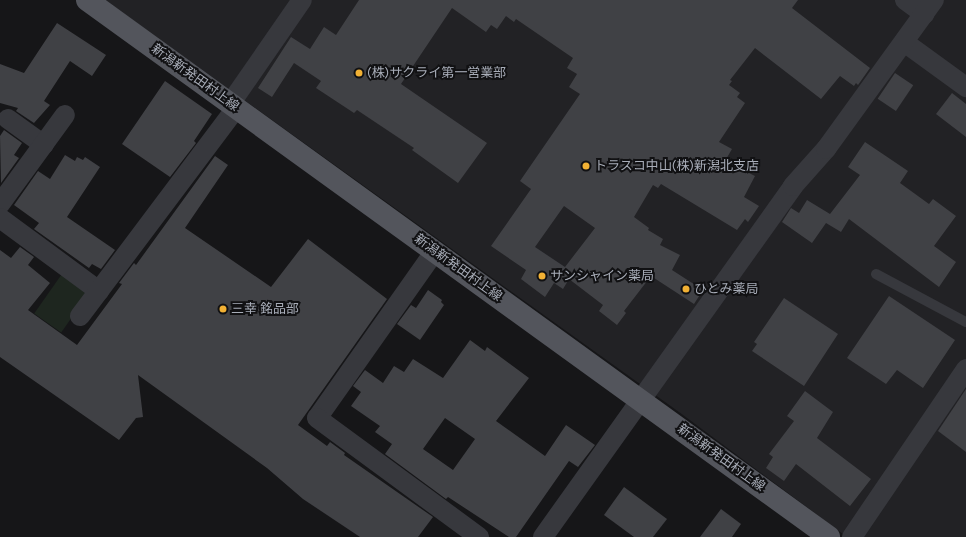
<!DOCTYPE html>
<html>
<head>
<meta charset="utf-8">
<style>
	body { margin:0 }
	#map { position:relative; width:966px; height:537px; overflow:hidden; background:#161618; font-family:Karla,"Noto Sans JP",sans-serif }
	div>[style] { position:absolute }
	.built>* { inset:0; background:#222225 }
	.green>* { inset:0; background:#1e261f; transform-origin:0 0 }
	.building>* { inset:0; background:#404145; transform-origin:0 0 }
	.service>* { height:10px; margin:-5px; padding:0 5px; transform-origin:5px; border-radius:5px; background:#37383d }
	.minor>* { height:20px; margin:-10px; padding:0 10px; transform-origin:10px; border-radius:10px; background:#37383d }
	.primary>* { height:22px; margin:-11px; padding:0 11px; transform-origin:11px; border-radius:11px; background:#53555c }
	.dots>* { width:11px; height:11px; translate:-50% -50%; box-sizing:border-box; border:2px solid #111113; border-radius:50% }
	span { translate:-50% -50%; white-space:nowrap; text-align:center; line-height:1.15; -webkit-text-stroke:4px #111113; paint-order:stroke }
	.poi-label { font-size:13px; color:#a8adb8 }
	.left { translate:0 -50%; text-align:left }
	.street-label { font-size:13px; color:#a8adb8 }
</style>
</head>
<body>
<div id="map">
	<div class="built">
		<div style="clip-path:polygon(105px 0,966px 0,966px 537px,847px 537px,679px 412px)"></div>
	</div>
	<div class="green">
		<div style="left:64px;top:271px;width:33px;height:52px;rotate:35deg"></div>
	</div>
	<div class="building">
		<div style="clip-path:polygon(evenodd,359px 0,798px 0,792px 8px,870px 68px,858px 85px,856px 83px,854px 86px,840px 76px,821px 99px,755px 48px,730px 80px,732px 81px,729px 85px,740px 93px,737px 97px,745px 103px,719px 142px,732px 149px,725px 161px,755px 176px,744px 197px,759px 206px,748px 222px,745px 219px,737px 230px,661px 184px,658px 188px,653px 185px,634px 217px,649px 228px,648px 230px,663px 239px,660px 245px,680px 255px,672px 270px,703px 290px,694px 304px,651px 276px,624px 311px,626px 313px,617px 325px,599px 311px,603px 305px,569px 279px,563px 289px,554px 283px,545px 297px,521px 279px,526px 270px,491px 246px,531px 189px,520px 181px,580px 94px,569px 87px,577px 74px,567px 68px,573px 58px,516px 19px,514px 22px,506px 16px,497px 29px,491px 25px,486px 32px,452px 8px,401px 84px,487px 143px,458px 183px,412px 150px,414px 148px,357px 110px,354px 113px,316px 88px,321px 81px,294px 63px,272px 97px,258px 88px,291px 37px,310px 49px,324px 27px,336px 35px,359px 0,564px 206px,595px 228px,565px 267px,535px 247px,564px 206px)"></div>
		<div style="clip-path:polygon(57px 23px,106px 55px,92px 76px,70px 61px,44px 101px,50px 105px,34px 123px,16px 111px,18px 108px,0 103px,0 64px,24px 73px)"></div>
		<div style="left:895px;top:73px;width:22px;height:31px;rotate:34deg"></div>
		<div style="clip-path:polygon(165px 81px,212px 114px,194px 141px,196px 143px,170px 177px,122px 144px)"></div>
		<div style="clip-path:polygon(952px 93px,966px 104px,966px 137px,936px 114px)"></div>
		<div style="clip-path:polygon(4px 130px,22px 143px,14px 155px,19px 158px,1px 183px,0 136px)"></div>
		<div style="clip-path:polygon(865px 142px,908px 171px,900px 183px,929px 204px,933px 199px,956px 216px,934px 246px,956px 262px,939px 287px,849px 219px,841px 232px,826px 223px,812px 243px,782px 222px,791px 208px,799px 213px,807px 200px,830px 214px,860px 175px,848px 167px)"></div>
		<div style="clip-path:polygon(65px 155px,75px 161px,77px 157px,83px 160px,85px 157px,100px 167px,67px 217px,115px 250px,101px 269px,92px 264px,89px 268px,34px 229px,39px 223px,14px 205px,38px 171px,50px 179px)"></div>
		<div style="clip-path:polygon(215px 156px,228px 165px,185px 228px,271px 287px,308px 239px,387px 299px,298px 425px,327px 446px,330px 442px,345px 453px,344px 455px,433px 517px,418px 537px,360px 537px,303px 499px,267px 468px,138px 375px,143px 417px,136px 418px,119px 440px,0 357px,0 250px,11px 258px,20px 247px,34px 257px,28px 265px,50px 283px,28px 310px,77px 345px,122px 284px,119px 283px,134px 263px,136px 265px)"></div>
		<div style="clip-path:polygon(428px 290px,442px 300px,441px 302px,444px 305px,420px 340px,397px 324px,411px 305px,416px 308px)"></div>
		<div style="clip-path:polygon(889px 296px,955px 340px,923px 388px,897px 370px,886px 384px,847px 358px)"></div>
		<div style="clip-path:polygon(784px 298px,838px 334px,804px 386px,752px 351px,757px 344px,754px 342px)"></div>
		<div style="clip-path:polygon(evenodd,470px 340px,485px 351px,487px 347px,529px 378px,496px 421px,545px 456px,566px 425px,595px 445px,578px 467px,569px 461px,516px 537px,509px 537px,448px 497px,446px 499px,385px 454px,392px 444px,375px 432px,380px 426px,351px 406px,361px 392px,353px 386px,365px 370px,383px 383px,394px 366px,404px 372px,413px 359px,443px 378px,470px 340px,445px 418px,475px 439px,453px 470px,423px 449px,445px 418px)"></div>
		<div style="clip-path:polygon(966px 389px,966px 452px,938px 431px)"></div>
		<div style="clip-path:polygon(805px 391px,833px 412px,817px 438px,871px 479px,850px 506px,796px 464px,784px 481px,766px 468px,773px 457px,769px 454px,794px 421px,787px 416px)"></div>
		<div style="clip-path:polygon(624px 487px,667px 519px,653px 537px,634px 537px,604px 515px)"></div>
		<div style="clip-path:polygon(721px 509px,741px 524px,732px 537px,700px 537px)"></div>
	</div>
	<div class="service">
		<div style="left:876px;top:274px;width:102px;rotate:28.1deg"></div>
	</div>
	<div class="minor">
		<div style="left:905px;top:0;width:24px;rotate:36deg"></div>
		<div style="left:904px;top:42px;width:77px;rotate:36deg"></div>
		<div style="left:230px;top:104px;width:126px;rotate:-55.3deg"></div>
		<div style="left:8px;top:119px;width:44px;rotate:35.8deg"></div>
		<div style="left:0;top:204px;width:110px;rotate:-53.9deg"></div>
		<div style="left:0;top:218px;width:123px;rotate:36.4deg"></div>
		<div style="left:435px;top:251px;width:204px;rotate:125.2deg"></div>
		<div style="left:317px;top:418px;width:201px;rotate:36.3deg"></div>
		<div style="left:80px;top:316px;width:260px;rotate:-53.1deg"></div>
		<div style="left:543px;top:537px;width:431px;rotate:-54.5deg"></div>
		<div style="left:793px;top:186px;width:50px;rotate:-48.3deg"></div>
		<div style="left:826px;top:149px;width:184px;rotate:-54.1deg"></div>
		<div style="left:852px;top:537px;width:203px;rotate:-55.8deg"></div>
	</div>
	<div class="primary">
		<div style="left:87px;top:0;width:916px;rotate:35.89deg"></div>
	</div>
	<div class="dots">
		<div style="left:359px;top:73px;background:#f2b134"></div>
		<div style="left:586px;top:166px;background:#f2b134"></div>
		<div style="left:542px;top:276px;background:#f2b134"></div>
		<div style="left:686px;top:289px;background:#f2b134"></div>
		<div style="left:223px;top:309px;background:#f2b134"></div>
	</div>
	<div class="poi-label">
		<span class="left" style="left:367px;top:73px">(株)サクライ第一営業部</span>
		<span class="left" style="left:594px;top:166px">トラスコ中山(株)新潟北支店</span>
		<span class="left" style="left:550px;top:276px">サンシャイン薬局</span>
		<span class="left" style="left:694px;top:289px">ひとみ薬局</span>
		<span class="left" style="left:231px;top:309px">三幸 銘品部</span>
	</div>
	<div class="street-label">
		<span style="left:195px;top:78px;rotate:36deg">新潟新発田村上線</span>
		<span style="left:458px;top:268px;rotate:36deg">新潟新発田村上線</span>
		<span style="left:721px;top:458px;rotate:36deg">新潟新発田村上線</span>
	</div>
</div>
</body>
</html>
